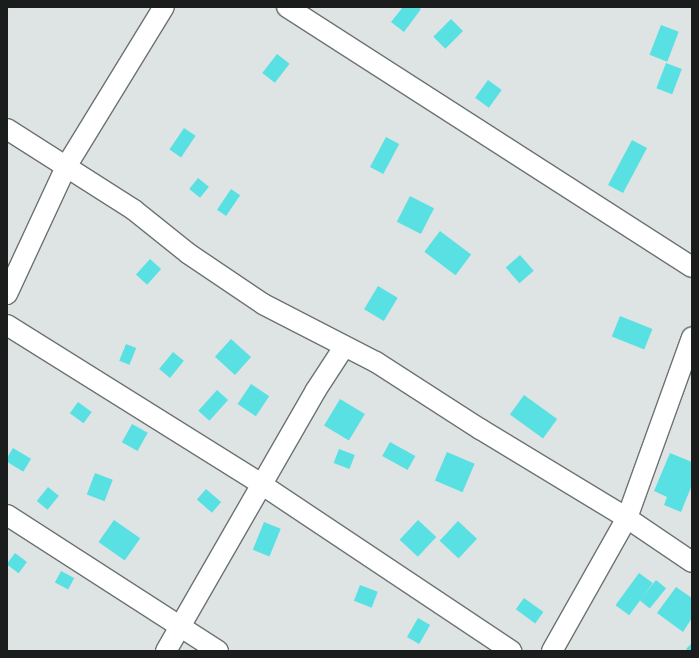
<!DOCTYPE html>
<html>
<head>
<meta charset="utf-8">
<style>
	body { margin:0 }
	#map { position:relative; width:699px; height:658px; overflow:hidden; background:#dee4e4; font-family:"DM Sans",sans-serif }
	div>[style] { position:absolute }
	.building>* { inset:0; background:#58e0e3; transform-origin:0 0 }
	.roads { filter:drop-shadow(1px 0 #6d7272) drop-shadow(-1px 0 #6d7272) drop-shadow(0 1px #6d7272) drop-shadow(0 -1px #6d7272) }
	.street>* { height:20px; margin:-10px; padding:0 10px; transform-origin:10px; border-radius:10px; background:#fff }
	span { translate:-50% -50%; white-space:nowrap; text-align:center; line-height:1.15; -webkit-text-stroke:4px #ebf1f1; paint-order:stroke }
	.frame { position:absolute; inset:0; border:8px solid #1b1d1d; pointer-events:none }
</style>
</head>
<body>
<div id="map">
	<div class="building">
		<div style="clip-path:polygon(403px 7px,418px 7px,421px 9px,404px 32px,391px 22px)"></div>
		<div style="left:451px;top:19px;width:17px;height:25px;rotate:45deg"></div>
		<div style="left:661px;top:25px;width:19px;height:32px;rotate:21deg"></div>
		<div style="left:277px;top:54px;width:16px;height:24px;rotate:38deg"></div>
		<div style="left:666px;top:63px;width:17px;height:27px;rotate:21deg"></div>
		<div style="left:488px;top:80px;width:17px;height:22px;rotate:36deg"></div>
		<div style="left:184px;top:128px;width:14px;height:26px;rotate:34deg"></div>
		<div style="left:386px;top:137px;width:15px;height:34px;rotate:28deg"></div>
		<div style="left:632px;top:140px;width:17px;height:51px;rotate:28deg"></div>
		<div style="left:198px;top:178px;width:14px;height:14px;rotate:39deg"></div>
		<div style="left:231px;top:189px;width:11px;height:25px;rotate:34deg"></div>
		<div style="left:410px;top:196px;width:27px;height:29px;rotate:27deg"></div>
		<div style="left:440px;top:231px;width:39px;height:26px;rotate:37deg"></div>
		<div style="left:520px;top:255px;width:21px;height:19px;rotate:49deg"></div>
		<div style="left:150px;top:259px;width:15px;height:21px;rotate:42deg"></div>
		<div style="left:378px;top:286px;width:23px;height:27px;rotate:31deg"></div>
		<div style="left:620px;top:316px;width:35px;height:22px;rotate:22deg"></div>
		<div style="left:231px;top:339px;width:27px;height:24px;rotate:42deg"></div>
		<div style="left:126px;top:344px;width:11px;height:18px;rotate:22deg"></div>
		<div style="left:173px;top:352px;width:14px;height:22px;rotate:39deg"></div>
		<div style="left:251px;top:384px;width:22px;height:24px;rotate:34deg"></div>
		<div style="left:217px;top:390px;width:15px;height:28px;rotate:42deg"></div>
		<div style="left:524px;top:395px;width:41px;height:24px;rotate:36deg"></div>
		<div style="left:340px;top:399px;width:29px;height:31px;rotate:31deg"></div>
		<div style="left:78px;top:402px;width:17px;height:14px;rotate:36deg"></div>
		<div style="left:132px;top:424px;width:18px;height:21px;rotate:29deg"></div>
		<div style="left:390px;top:442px;width:29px;height:16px;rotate:29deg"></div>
		<div style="left:13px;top:448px;width:21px;height:15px;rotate:31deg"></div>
		<div style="left:339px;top:449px;width:17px;height:15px;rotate:21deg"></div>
		<div style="left:447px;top:452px;width:30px;height:31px;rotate:23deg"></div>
		<div style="clip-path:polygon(670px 453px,692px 462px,692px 485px,681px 512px,664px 505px,667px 497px,654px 491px)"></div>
		<div style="left:95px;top:473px;width:19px;height:23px;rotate:21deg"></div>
		<div style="left:48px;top:487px;width:14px;height:18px;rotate:39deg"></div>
		<div style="left:206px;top:489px;width:20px;height:14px;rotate:41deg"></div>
		<div style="left:114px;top:520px;width:32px;height:27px;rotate:35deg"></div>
		<div style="left:418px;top:520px;width:25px;height:27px;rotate:43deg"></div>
		<div style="left:458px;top:521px;width:26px;height:27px;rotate:43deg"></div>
		<div style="left:264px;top:522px;width:18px;height:30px;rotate:22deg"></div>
		<div style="left:15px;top:553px;width:15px;height:14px;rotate:37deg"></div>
		<div style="left:61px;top:571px;width:15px;height:13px;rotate:28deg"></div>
		<div style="left:639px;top:573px;width:17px;height:40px;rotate:36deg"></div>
		<div style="left:656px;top:580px;width:13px;height:26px;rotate:39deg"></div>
		<div style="left:360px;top:585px;width:19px;height:17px;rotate:21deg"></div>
		<div style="clip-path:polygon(676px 587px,692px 598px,692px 618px,683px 632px,657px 613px)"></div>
		<div style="left:524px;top:598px;width:24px;height:14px;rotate:36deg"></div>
		<div style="left:418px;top:618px;width:14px;height:22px;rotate:30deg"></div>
		<div style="clip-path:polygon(692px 643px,692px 651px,688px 651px,686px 649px)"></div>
	</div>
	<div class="roads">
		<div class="street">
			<div style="left:287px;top:7px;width:481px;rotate:32.7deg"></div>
			<div style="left:7px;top:129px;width:151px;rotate:32.5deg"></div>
			<div style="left:134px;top:210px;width:70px;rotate:38.7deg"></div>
			<div style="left:189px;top:254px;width:89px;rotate:34deg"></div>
			<div style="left:263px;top:304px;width:127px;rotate:27.2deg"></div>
			<div style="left:376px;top:362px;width:124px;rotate:32.8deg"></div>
			<div style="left:480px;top:429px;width:172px;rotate:31.2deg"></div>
			<div style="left:627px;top:518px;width:78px;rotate:34.1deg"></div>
			<div style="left:7px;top:294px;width:142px;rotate:-65.1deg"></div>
			<div style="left:67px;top:165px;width:185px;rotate:-58.5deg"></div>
			<div style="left:7px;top:325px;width:300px;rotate:32deg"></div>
			<div style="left:261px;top:484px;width:301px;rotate:33.7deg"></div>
			<div style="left:7px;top:515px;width:251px;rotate:32.8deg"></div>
			<div style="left:166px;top:651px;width:301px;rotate:-60.1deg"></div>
			<div style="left:316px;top:390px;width:51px;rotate:-56.9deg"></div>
			<div style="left:552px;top:651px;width:153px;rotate:-60.6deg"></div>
			<div style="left:627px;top:518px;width:192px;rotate:-70.2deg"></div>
		</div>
	</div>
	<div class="frame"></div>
</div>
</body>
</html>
